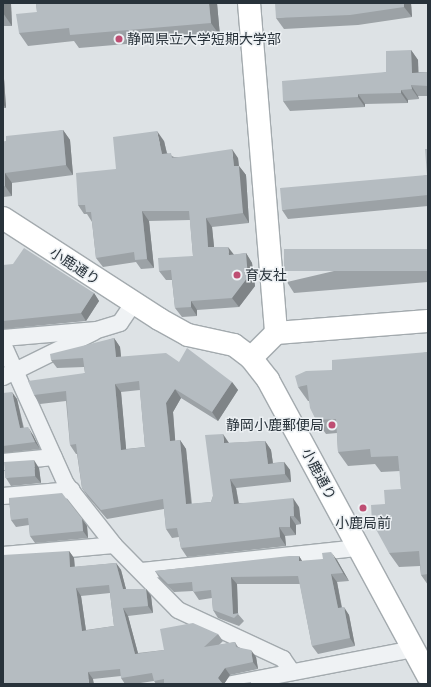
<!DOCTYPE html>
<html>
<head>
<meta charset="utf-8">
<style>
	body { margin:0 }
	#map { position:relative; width:431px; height:687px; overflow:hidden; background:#dde2e5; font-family:Quicksand,"Noto Sans JP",sans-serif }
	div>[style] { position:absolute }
	.roads { filter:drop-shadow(1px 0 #a3aaae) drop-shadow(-1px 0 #a3aaae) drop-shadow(0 1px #a3aaae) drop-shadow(0 -1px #a3aaae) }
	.street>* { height:16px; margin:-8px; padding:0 8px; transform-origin:8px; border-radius:8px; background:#eff2f4 }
	.secondary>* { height:22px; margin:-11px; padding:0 11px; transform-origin:11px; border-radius:11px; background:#fff }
	.wall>* { inset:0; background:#9ca2a6 }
	.shaded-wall>* { inset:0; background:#7f8487 }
	.building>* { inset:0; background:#b5bcc1; transform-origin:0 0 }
	.dots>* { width:11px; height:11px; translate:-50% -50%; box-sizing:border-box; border:2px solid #ecf0f3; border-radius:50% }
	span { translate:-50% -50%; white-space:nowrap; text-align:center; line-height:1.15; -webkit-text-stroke:3px #ecf0f3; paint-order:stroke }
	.poi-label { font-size:14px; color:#28323a }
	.left { translate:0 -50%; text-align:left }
	.right { translate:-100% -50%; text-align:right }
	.street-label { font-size:14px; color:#28323a }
	.frame { position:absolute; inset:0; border:4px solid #28323a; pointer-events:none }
</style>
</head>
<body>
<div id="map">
	<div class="roads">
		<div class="street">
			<div style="left:3px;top:338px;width:94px;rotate:-4.9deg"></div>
			<div style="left:97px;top:330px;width:24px;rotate:-17deg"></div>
			<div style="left:120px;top:323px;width:23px;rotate:-56deg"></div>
			<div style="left:3px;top:344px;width:154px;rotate:65.8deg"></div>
			<div style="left:66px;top:484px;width:78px;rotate:51.8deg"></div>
			<div style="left:114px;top:545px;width:91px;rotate:45.4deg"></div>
			<div style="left:178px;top:610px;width:116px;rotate:25deg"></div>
			<div style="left:283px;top:659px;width:16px;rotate:55deg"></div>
			<div style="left:3px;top:377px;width:102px;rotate:-26.3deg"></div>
			<div style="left:3px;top:462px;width:51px;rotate:-5.6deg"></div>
			<div style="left:3px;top:496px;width:69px;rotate:-5deg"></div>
			<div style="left:3px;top:555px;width:111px;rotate:-5.1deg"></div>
			<div style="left:142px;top:571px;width:218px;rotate:-6.1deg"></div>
			<div style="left:232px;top:684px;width:184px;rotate:-10.9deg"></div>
		</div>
		<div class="secondary">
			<div style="left:249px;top:3px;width:331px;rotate:85.3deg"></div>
			<div style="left:3px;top:218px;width:186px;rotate:32.9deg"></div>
			<div style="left:159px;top:319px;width:33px;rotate:29deg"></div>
			<div style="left:188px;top:335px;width:47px;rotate:12.3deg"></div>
			<div style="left:234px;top:345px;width:21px;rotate:37deg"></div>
			<div style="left:251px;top:358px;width:28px;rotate:52deg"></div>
			<div style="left:268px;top:380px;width:336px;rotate:61.6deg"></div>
			<div style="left:251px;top:358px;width:35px;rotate:-45deg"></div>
			<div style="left:276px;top:333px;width:152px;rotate:-4.5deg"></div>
		</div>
	</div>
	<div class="wall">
		<div style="clip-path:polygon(3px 3px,10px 3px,11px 4px,12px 26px,3px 26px)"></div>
		<div style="clip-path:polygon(36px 3px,217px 3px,220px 36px,79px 48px,74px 41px,28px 46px,19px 33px,37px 12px)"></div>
		<div style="clip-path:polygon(411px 3px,412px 17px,358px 25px,284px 29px,276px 18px)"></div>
		<div style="clip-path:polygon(411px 50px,418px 60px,418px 72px,428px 72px,428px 96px,418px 96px,419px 99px,408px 100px,408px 103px,365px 104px,365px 107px,290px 111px,283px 101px,386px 72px)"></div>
		<div style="clip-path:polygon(3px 64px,6px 108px,3px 108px)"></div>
		<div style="clip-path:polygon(63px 130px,70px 140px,73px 175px,12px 183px,12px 196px,3px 197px,3px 142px)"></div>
		<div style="clip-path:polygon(164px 141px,167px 153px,174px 157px,238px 158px,239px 166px,246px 175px,249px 223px,212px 227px,214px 247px,234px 255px,246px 253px,252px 263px,255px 286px,239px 307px,197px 310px,197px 316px,182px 317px,175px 308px,172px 280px,166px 280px,159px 271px,193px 256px,190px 220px,149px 221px,154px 268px,141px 269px,136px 262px,103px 267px,96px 258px,92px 222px,87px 214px,84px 214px,78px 205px,116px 169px)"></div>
		<div style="clip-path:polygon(428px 149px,428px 206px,288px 219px,282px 210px,427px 175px)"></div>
		<div style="clip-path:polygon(428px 249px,428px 282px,294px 293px,287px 282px)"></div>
		<div style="clip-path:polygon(3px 265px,94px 293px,99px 301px,86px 321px,3px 329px)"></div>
		<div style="clip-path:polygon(evenodd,114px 338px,120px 347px,121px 357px,179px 362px,232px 382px,238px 390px,218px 421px,181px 398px,173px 412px,175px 441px,180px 440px,186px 449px,192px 504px,211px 502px,213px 496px,229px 443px,265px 441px,271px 450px,273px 463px,284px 462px,290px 470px,291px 482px,236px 488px,239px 503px,299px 507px,301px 524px,296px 525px,296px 535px,285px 536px,286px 546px,187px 557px,181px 548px,179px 537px,172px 538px,166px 529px,164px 509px,107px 519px,88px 497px,82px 488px,77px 454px,76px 454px,70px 445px,66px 401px,40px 404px,34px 395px,85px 373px,84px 367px,57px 368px,51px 360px,114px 338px,140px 390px,145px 447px,126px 449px,121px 392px,140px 390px)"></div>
		<div style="clip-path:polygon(428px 352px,428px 585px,421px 575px,420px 566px,399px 567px,389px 553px,385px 504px,401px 489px,400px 471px,381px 472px,375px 464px,348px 466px,338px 452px,337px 433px,326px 434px,316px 420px,309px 401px,308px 401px,298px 387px,332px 370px)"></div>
		<div style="clip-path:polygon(3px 393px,17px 399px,24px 428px,33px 435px,40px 449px,3px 453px)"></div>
		<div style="clip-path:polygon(39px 468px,41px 483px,11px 486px,6px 478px)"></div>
		<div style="clip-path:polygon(9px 498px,82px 519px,87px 526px,88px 538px,35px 543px,30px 536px,29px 525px,16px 527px,11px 520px)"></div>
		<div style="clip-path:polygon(evenodd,69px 551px,74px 558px,75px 567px,116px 563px,121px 570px,126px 589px,146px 589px,151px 596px,153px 613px,128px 616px,138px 653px,164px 650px,218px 634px,223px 641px,219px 645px,235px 642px,238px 647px,256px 657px,258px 669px,230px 675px,224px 684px,156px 684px,154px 681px,134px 684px,125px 684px,121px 678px,121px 676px,93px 679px,3px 684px,69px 551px,110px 593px,114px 626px,86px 630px,81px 596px,110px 593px)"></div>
		<div style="clip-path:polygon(299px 556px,302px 561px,337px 560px,349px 581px,337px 582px,342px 607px,349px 615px,355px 646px,318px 654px,312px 646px,300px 584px,237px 584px,238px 614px,244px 621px,239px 626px,218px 618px,213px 610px,212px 598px,199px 600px,193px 591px,174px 592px,160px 579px,155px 571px)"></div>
	</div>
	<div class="shaded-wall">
		<div style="clip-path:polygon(3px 3px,10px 3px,11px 4px,12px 26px,3px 13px)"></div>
		<div style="clip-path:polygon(209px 3px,217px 3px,220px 36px,211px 23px)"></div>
		<div style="clip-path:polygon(404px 3px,411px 3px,412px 17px,404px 7px)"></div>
		<div style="clip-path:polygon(411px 50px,418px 60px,419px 83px,412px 73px)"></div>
		<div style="clip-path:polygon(3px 64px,6px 108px,3px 104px)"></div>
		<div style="clip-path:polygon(411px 85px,418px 96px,419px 99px,412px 89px)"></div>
		<div style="clip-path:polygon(401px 90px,408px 100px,408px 103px,401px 93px)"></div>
		<div style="clip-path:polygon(358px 94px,365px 104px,365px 107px,358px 97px)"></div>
		<div style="clip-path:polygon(63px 130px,70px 140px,73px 175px,66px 165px)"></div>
		<div style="clip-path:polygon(157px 131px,164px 141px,169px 163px,162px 154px)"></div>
		<div style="clip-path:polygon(232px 149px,238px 158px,239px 168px,239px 166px,246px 175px,249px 223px,243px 213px,234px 166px)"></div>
		<div style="clip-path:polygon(5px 173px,12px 183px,12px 196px,5px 186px)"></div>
		<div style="clip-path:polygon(142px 211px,149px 221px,154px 268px,147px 259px)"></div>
		<div style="clip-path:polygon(206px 218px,212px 227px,215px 256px,208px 247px)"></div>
		<div style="clip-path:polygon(228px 247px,235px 256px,229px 255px)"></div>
		<div style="clip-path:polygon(246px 253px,252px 263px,255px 286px,239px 307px,232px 298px)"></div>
		<div style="clip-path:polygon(94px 293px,99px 301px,86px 321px,81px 313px)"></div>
		<div style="clip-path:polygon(191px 301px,197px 310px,197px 316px,191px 307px)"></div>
		<div style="clip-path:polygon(114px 338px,120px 347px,122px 366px,116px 357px)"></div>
		<div style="clip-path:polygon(232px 382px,238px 390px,218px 421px,212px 412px)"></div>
		<div style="clip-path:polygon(115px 384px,121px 392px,127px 459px,121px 450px)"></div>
		<div style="clip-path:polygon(175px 389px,181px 398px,173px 412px,176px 450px,170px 441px,166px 403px)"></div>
		<div style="clip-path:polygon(12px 392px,17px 399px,25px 436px,20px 428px)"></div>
		<div style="clip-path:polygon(28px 427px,33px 435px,40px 449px,35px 442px)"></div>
		<div style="clip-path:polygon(223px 434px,229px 443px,230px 452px,224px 443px)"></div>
		<div style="clip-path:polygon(180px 440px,186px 449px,192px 513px,186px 504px)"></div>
		<div style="clip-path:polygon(265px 441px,271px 450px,274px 472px,268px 464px)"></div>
		<div style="clip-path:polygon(34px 460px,39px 468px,41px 483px,35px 476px)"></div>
		<div style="clip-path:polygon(284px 462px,290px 470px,291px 482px,285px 474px)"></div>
		<div style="clip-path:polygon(230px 479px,236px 488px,240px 513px,234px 504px)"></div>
		<div style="clip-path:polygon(293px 498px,299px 507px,301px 524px,294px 516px)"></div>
		<div style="clip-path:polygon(290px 516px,296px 525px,296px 535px,290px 527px)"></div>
		<div style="clip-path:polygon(82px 519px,87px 526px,88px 538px,83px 531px)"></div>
		<div style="clip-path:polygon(279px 527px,285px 536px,286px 546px,280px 537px)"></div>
		<div style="clip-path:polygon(69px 551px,74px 558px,75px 575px,70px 567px)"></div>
		<div style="clip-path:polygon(331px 552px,337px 560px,349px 581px,343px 573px)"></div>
		<div style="clip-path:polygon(299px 556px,304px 564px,299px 561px)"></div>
		<div style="clip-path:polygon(116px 563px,121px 570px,128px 597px,123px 589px)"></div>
		<div style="clip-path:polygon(331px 574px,337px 582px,343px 616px,338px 608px)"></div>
		<div style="clip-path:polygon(231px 577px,237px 584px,238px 614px,233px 614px)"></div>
		<div style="clip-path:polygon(76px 588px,81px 596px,87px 638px,82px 631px)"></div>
		<div style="clip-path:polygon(146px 589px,151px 596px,153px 613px,148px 606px)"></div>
		<div style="clip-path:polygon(344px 607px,349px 615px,355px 646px,350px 638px)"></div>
		<div style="clip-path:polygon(123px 608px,128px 616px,140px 661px,135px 654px)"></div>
		<div style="clip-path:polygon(251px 650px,256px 657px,258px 669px,253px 662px)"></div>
		<div style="clip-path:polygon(225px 668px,230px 675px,224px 684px,222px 684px,218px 678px)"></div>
		<div style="clip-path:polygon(88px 672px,93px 679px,94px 684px,89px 684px)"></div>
	</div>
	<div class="building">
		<div style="clip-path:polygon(36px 3px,209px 3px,211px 23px,70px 35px,69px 28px,19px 33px,16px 14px,37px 12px)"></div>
		<div style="clip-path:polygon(275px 3px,404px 3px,404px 7px,350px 15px,276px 18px)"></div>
		<div style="clip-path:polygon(411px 50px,412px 73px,428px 72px,428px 86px,411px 85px,412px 89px,401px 90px,401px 93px,358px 94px,358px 97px,283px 101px,282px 81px,386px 72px,386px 51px)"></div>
		<div style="clip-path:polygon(63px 130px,66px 165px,5px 173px,5px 186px,3px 187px,3px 142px,6px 141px,6px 136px)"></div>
		<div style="clip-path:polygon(157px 131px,162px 154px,171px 153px,172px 158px,232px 149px,234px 166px,239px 166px,243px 213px,206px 218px,208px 247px,228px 247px,229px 255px,246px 253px,248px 277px,232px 298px,191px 301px,191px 307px,175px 308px,171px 270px,159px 271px,158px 258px,193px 256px,189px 211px,142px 211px,147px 259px,135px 260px,134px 252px,96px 258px,91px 212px,86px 212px,85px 205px,78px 205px,76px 173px,116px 169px,113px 137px)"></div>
		<div style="clip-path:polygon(425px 149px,428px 149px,428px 195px,282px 210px,280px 188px,427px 175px)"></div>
		<div style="clip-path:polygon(24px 248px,94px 293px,81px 313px,3px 321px,3px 265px,13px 264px)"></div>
		<div style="left:428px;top:249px;width:22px;height:144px;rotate:90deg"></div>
		<div style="clip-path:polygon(evenodd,114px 338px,116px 357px,166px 353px,179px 362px,187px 348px,232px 382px,212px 412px,175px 389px,166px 403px,170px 441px,180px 440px,186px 504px,211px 502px,213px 496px,205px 435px,223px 434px,224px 443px,265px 441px,268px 464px,284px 462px,285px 474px,230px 479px,234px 504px,293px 498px,294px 516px,290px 516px,290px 527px,279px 527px,280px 537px,181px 548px,177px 528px,166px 529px,163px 499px,101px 510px,82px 488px,76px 444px,70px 445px,66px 391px,34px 395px,28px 381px,85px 373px,83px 358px,51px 360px,50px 354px,114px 338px,139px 381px,145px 447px,121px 450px,115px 384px,139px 381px)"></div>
		<div style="clip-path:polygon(428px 352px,428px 574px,421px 575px,419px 551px,389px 553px,372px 522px,371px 505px,385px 504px,384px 490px,401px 489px,398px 456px,371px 457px,370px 449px,338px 452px,336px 419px,316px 420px,310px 408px,307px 385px,298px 387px,295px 376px,306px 371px,332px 370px,332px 360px)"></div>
		<div style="clip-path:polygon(12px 392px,20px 428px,28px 427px,35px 442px,3px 446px,3px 393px)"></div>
		<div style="left:34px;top:460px;width:16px;height:30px;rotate:86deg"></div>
		<div style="clip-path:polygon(62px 493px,82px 519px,83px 531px,30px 536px,28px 518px,11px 520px,9px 498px)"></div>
		<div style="clip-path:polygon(evenodd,69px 551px,70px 567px,116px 563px,123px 589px,146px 589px,148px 606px,123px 608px,135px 654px,164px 650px,160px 629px,193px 623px,218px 634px,204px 647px,235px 642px,236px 647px,251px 650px,253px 662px,225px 668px,218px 678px,223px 684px,164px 684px,164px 679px,154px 681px,152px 673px,121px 678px,120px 669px,88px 672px,89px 684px,3px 684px,3px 555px,69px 551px,109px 585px,114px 626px,82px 631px,76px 588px,109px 585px)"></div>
		<div style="clip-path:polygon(331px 552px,343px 573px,331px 574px,338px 608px,344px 607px,350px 638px,312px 646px,298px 576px,231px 577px,233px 614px,239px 613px,234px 618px,213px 610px,211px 590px,193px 592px,192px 582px,168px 584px,155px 571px,289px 556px,299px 556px,299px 561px,323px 559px,322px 553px)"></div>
		<div style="clip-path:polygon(251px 682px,251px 684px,237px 684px)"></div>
	</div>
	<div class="dots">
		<div style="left:119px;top:39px;background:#be4e73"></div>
		<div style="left:237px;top:275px;background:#be4e73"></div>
		<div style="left:332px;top:425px;background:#be4e73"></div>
		<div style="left:363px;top:508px;background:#be4e73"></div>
	</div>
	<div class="poi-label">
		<span class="left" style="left:127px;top:39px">静岡県立大学短期大学部</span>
		<span class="left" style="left:245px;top:275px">育友社</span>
		<span class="right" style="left:324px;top:425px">静岡小鹿郵便局</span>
		<span style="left:363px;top:523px">小鹿局前</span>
	</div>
	<div class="street-label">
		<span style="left:75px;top:266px;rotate:33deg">小鹿通り</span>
		<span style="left:319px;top:474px;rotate:62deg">小鹿通り</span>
	</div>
	<div class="frame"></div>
</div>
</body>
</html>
